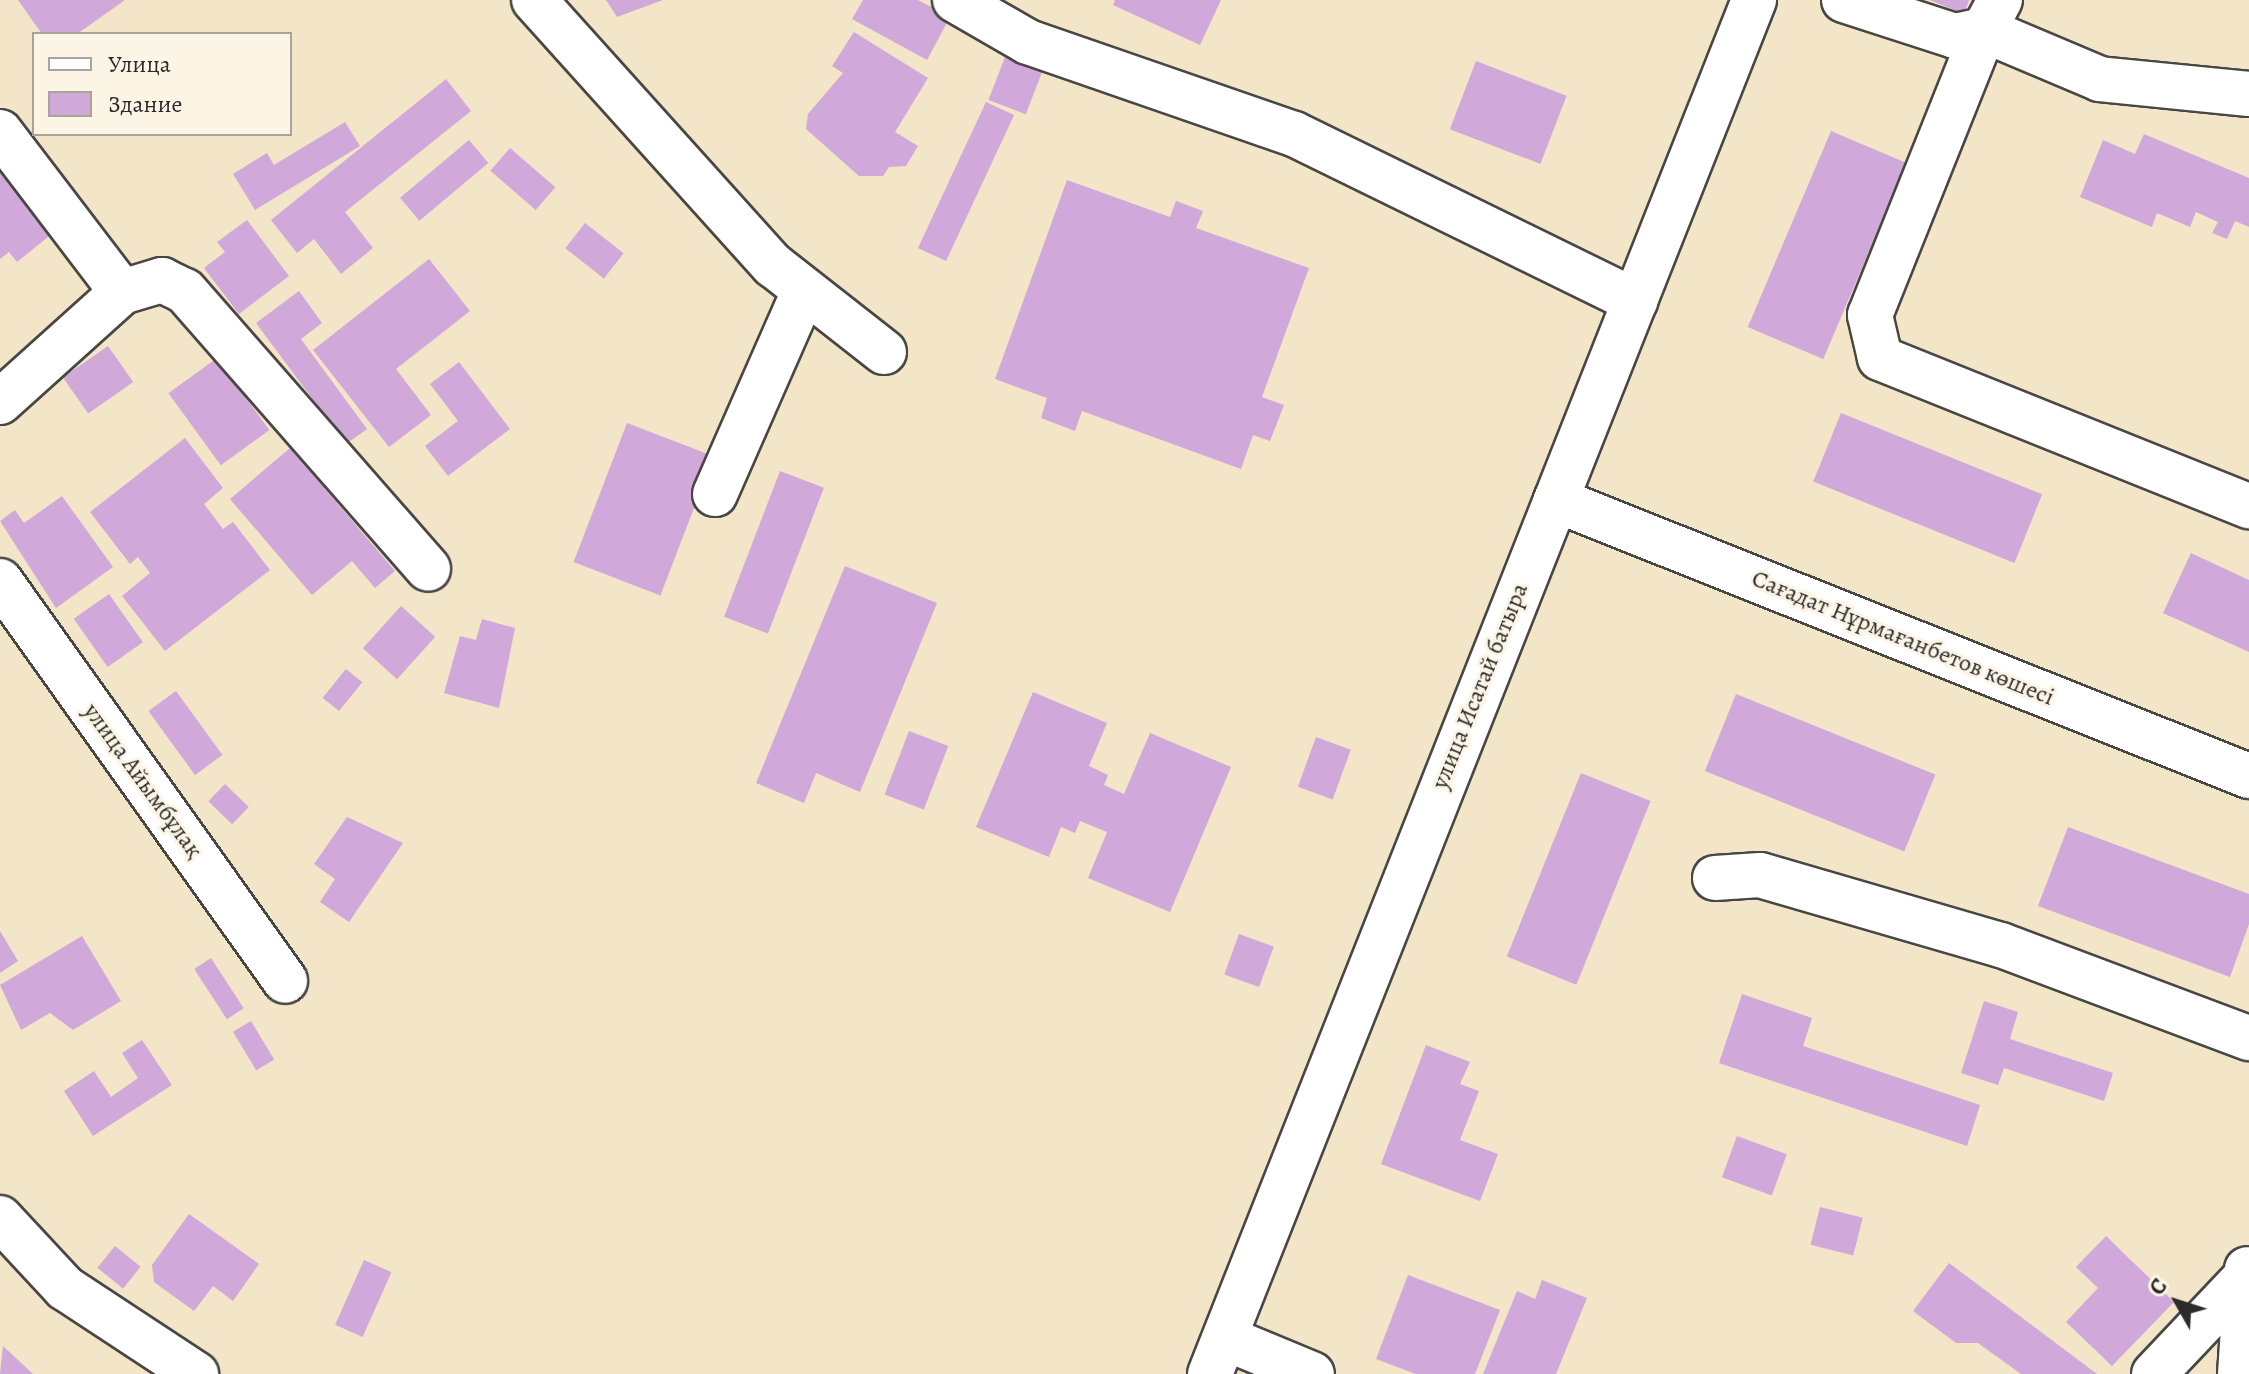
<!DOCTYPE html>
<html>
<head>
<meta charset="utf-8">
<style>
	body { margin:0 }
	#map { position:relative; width:2249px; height:1374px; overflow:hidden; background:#f2e5c8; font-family:Alegreya,serif }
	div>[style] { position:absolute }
	.building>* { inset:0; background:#d0a8da; transform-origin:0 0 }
	.roads { filter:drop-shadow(2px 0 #494743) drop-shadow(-2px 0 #494743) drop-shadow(0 2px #494743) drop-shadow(0 -2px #494743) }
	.minor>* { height:44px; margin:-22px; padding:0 22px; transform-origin:22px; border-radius:22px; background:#fff }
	span { translate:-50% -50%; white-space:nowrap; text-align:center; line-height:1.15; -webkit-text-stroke:6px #fcf5e5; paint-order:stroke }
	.street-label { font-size:24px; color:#2b2b2b }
	.legend { position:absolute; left:32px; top:32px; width:260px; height:104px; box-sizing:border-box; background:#fcf5e5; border:2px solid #a8a49b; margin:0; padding:10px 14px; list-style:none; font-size:24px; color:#2b2b2b }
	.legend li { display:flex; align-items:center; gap:16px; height:40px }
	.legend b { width:40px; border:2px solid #a8a49b }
	.north { position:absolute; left:2137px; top:1262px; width:80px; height:80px; -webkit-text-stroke:6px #fcf5e5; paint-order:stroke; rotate:309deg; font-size:22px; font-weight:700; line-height:32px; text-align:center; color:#2b2b2b }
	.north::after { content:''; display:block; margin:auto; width:28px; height:36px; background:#2b2b2b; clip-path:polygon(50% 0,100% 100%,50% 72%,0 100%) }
</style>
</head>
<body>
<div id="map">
	<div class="building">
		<div style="clip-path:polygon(18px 0,125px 0,77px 34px,42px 34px)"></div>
		<div style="clip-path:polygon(606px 0,663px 0,617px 17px)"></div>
		<div style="clip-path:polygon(863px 0,918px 0,950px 17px,927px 60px,852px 19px)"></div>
		<div style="clip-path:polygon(1115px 0,1221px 0,1200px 45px,1113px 5px)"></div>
		<div style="clip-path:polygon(1930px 0,1969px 0,1964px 14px)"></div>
		<div style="clip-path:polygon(854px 32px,928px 78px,895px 132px,918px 146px,906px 166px,889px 167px,883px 176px,859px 176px,806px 129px,808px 114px,843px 73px,832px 66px)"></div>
		<div style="left:1005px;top:57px;width:40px;height:46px;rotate:21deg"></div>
		<div style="left:1476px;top:61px;width:97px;height:73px;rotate:21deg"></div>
		<div style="clip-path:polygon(446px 79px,471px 111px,345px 212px,373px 248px,341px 274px,314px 239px,297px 253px,271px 220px)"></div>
		<div style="left:986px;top:102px;width:31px;height:161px;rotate:25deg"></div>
		<div style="clip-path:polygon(345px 122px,360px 146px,255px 210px,233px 174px,267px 153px,274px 165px)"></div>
		<div style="left:1831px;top:131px;width:82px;height:213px;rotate:23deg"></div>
		<div style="clip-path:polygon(2144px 134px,2249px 178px,2249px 227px,2235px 221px,2227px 239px,2212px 233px,2218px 222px,2196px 212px,2190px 227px,2157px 213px,2152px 227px,2080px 197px,2103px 140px,2135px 154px)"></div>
		<div style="left:469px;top:140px;width:30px;height:90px;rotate:50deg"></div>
		<div style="left:510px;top:148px;width:60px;height:30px;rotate:41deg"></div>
		<div style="clip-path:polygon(0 165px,53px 233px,17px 262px,9px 252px,0 259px)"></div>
		<div style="clip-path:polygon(1067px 180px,1170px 217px,1176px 201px,1203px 211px,1196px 228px,1309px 268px,1262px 397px,1284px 405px,1270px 441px,1253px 435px,1241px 469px,1082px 411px,1075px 431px,1041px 418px,1047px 398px,995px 379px)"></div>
		<div style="clip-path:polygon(247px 220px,289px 276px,239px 314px,204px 268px,225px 252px,217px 242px)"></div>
		<div style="left:585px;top:223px;width:49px;height:32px;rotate:38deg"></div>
		<div style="clip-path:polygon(429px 259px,470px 311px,396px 369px,431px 415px,389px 447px,313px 350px)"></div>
		<div style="clip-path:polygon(299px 291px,322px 323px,301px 339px,367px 429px,346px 444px,256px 323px)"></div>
		<div style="left:108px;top:346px;width:44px;height:55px;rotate:55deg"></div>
		<div style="left:217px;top:358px;width:89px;height:60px;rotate:54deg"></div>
		<div style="clip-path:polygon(459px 362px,510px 429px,448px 476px,425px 446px,458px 421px,430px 384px)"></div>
		<div style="left:1841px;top:413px;width:217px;height:74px;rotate:22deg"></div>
		<div style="left:627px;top:423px;width:93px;height:149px;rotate:21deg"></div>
		<div style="clip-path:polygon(185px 438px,223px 488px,204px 504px,223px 529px,233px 522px,270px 570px,165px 651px,122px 596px,150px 573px,138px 557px,130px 564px,90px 512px)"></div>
		<div style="clip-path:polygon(290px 448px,395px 571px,375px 588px,352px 561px,312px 595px,230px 499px)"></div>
		<div style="left:780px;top:471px;width:47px;height:156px;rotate:21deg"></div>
		<div style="clip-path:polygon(62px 496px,113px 567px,56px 608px,0 521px,15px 510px,24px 523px)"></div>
		<div style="clip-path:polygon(2191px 553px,2249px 580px,2249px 652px,2163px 613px)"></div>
		<div style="clip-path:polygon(845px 566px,937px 603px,860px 792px,816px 773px,804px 803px,756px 783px)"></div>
		<div style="left:109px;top:594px;width:59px;height:43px;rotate:55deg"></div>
		<div style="left:401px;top:606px;width:46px;height:57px;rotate:42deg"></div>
		<div style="clip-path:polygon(482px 619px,515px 628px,499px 708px,444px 693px,460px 636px,476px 640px)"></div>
		<div style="left:346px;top:669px;width:21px;height:37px;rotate:39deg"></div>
		<div style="left:176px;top:691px;width:79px;height:34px;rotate:54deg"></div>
		<div style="clip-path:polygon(1033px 692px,1107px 723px,1089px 766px,1108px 775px,1104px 785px,1124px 794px,1150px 733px,1231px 767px,1170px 912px,1088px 878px,1107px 832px,1080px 821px,1075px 833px,1061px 827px,1049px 857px,976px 827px)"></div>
		<div style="left:1736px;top:694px;width:215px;height:83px;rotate:22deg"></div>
		<div style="left:909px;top:731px;width:42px;height:68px;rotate:21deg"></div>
		<div style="left:1316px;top:737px;width:37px;height:53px;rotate:20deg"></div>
		<div style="left:1581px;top:773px;width:75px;height:198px;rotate:22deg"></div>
		<div style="left:225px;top:784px;width:33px;height:24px;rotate:44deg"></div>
		<div style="clip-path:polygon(347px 817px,403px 843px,349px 922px,320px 902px,335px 879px,314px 864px)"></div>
		<div style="clip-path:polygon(2068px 827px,2249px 894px,2249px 924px,2230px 977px,2038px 906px)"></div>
		<div style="clip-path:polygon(0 931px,18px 961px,0 973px)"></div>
		<div style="left:1239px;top:934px;width:37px;height:43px;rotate:20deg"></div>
		<div style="clip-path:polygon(82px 936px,121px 1001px,73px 1030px,50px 1013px,21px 1030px,0 985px)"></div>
		<div style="left:211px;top:958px;width:60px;height:20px;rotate:57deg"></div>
		<div style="clip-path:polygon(1742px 994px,1812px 1018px,1803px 1046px,1980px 1105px,1967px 1146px,1719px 1063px)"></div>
		<div style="clip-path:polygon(1984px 1001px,2018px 1012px,2010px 1039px,2113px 1073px,2104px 1101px,2004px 1068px,1998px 1085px,1961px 1073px)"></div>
		<div style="left:251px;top:1021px;width:45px;height:21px;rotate:59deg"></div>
		<div style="clip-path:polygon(142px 1040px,172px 1085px,93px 1136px,64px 1091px,94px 1071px,111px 1097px,138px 1078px,122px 1053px)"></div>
		<div style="clip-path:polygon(1426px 1045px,1470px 1062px,1460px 1084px,1479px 1091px,1460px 1140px,1498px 1154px,1480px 1201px,1381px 1164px)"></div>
		<div style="left:1737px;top:1136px;width:53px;height:44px;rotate:20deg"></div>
		<div style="left:1820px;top:1207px;width:44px;height:39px;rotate:14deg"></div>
		<div style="clip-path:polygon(189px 1214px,259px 1264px,233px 1301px,213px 1286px,194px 1311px,154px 1282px,152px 1265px)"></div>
		<div style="clip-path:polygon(2106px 1236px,2174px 1302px,2112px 1366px,2066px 1322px,2098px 1288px,2076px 1267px)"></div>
		<div style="left:115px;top:1246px;width:33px;height:28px;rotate:39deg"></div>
		<div style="left:364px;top:1260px;width:30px;height:71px;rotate:24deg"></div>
		<div style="clip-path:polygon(1949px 1263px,2097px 1374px,2021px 1374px,1978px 1343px,1956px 1343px,1913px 1311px)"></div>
		<div style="clip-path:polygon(1408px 1275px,1500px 1310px,1475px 1374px,1416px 1374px,1376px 1359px)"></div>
		<div style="clip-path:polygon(1542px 1280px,1587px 1298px,1556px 1374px,1483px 1374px,1517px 1291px,1535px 1299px)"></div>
		<div style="clip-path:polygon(3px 1346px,33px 1374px,0 1374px)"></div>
	</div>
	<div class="roads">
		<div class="minor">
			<div style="left:534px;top:0;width:357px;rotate:48deg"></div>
			<div style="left:773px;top:265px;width:141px;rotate:38.1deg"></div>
			<div style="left:955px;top:0;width:84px;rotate:29.9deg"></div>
			<div style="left:1028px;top:42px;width:281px;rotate:19.1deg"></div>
			<div style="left:1294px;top:134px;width:380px;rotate:26.1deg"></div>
			<div style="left:1844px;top:0;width:117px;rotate:18deg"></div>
			<div style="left:1955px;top:36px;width:30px;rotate:-12deg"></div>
			<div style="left:1984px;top:30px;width:34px;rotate:-62deg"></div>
			<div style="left:2249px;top:94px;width:150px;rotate:-174.3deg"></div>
			<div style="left:2100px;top:79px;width:126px;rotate:-157.1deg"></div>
			<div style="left:1984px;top:30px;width:307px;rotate:111.8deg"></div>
			<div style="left:1870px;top:315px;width:44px;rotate:76.9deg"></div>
			<div style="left:1880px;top:358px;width:398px;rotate:21.9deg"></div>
			<div style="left:0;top:132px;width:201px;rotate:52.7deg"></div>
			<div style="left:0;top:402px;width:164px;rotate:-42deg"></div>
			<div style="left:122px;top:292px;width:42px;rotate:-16.7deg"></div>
			<div style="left:162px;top:280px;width:25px;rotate:26deg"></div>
			<div style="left:185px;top:291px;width:369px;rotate:48.8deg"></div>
			<div style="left:715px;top:494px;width:219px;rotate:-66.3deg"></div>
			<div style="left:1556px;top:500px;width:746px;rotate:21.72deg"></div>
			<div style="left:0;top:581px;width:491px;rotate:54.5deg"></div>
			<div style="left:1715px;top:878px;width:45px;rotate:-3.8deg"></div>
			<div style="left:1760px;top:875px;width:251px;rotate:16.2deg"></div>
			<div style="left:2001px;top:945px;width:265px;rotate:20.6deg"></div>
			<div style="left:0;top:1218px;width:96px;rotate:47.1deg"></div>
			<div style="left:65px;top:1288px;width:157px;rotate:33.3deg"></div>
			<div style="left:1225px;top:1338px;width:94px;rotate:22.5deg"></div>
			<div style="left:1210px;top:1374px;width:1478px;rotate:-68.4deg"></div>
			<div style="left:2154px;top:1374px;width:129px;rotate:-46.6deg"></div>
			<div style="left:2240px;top:1374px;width:105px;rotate:-86.2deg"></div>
		</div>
	</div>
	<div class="street-label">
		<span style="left:1903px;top:638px;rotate:22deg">Сағадат Нұрмағанбетов көшесі</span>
		<span style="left:1480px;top:686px;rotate:-68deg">улица Исатай батыра</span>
		<span style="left:143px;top:781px;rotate:54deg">улица Айымбұлақ</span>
	</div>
	<ul class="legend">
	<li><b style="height:10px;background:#fff"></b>Улица</li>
	<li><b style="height:22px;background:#d0a8da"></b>Здание</li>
	</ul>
	<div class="north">С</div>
</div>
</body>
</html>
